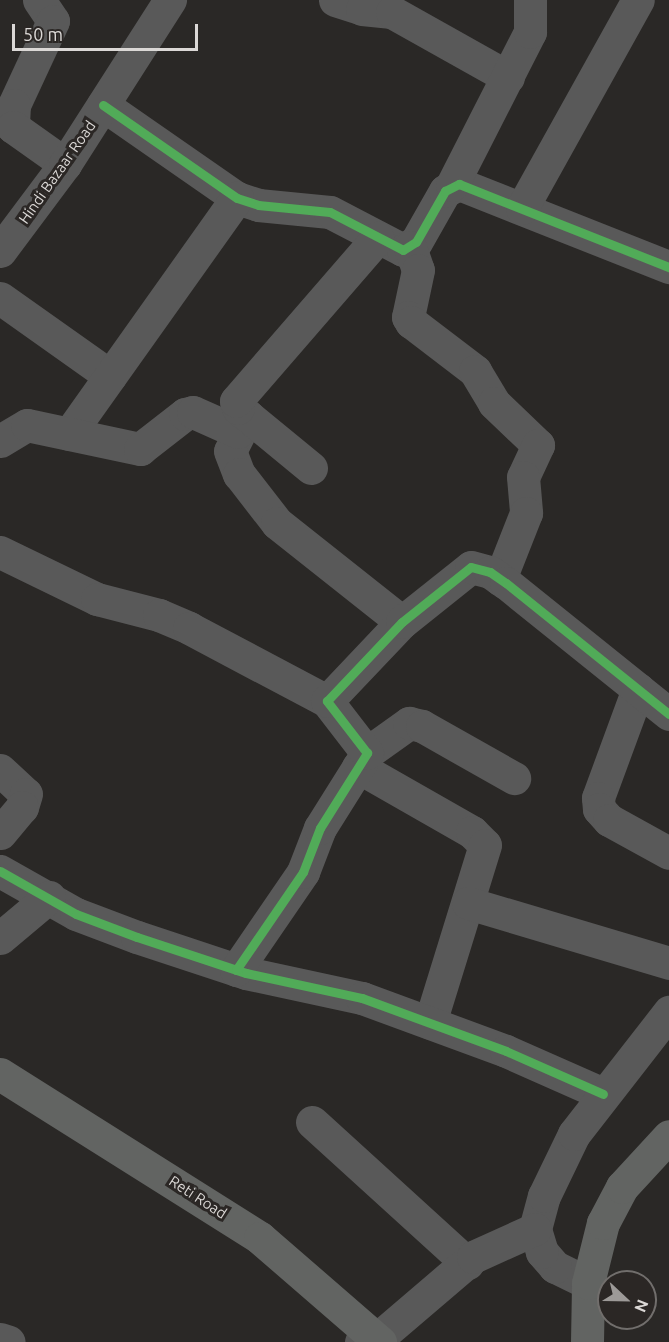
<!DOCTYPE html>
<html>
<head>
<meta charset="utf-8">
<style>
	body { margin:0 }
	#map { position:relative; width:669px; height:1342px; overflow:hidden; background:#2a2826; font-family:Ubuntu,sans-serif }
	div>[style] { position:absolute }
	.minor>* { height:33px; margin:-16.5px; padding:0 16.5px; transform-origin:16.5px; border-radius:16.5px; background:#595959 }
	.major>* { height:33px; margin:-16.5px; padding:0 16.5px; transform-origin:16.5px; border-radius:16.5px; background:#626462 }
	.cycleway>* { height:9px; margin:-4.5px; padding:0 4.5px; transform-origin:4.5px; border-radius:4.5px; background:#51ab58 }
	span { translate:-50% -50%; white-space:nowrap; text-align:center; line-height:1.15; -webkit-text-stroke:6px #2b2725; paint-order:stroke }
	.street-label { font-size:15px; color:#dbd8d6 }
	.north { position:absolute; left:597px; top:1270px; width:60px; height:60px; box-sizing:border-box; background:#2b2725; border:2px solid #716e6c; border-radius:50%; rotate:112deg; font-size:16px; font-weight:700; line-height:24px; text-align:center; color:#dbd8d6 }
	.north::after { content:''; display:block; margin:auto; width:21px; height:27px; background:#9d9a98; clip-path:polygon(50% 0,100% 100%,50% 72%,0 100%) }
	.scale { position:absolute; left:12px; top:24px; width:186px; height:27px; box-sizing:border-box; border:3px solid #dbd8d6; border-top:0; padding-left:8px; font-size:18px; line-height:21px; white-space:nowrap; color:#dbd8d6; -webkit-text-stroke:4px #2b2725; paint-order:stroke }
</style>
</head>
<body>
<div id="map">
	<div class="minor">
		<div style="left:39px;top:0;width:25px;rotate:56deg"></div>
		<div style="left:53px;top:21px;width:93px;rotate:114.9deg"></div>
		<div style="left:14px;top:105px;width:22px;rotate:93deg"></div>
		<div style="left:13px;top:127px;width:64px;rotate:35.4deg"></div>
		<div style="left:335px;top:0;width:28px;rotate:18deg"></div>
		<div style="left:362px;top:9px;width:30px;rotate:6deg"></div>
		<div style="left:392px;top:12px;width:133px;rotate:29.3deg"></div>
		<div style="left:103px;top:105px;width:163px;rotate:34.8deg"></div>
		<div style="left:237px;top:198px;width:22px;rotate:18deg"></div>
		<div style="left:258px;top:205px;width:72px;rotate:5.6deg"></div>
		<div style="left:330px;top:212px;width:82px;rotate:27.5deg"></div>
		<div style="left:403px;top:250px;width:15px;rotate:-32deg"></div>
		<div style="left:416px;top:242px;width:59px;rotate:-60.4deg"></div>
		<div style="left:445px;top:191px;width:16px;rotate:-27deg"></div>
		<div style="left:459px;top:184px;width:226px;rotate:21.6deg"></div>
		<div style="left:452px;top:185px;width:172px;rotate:-63deg"></div>
		<div style="left:530px;top:32px;width:32px;rotate:-90deg"></div>
		<div style="left:522px;top:208px;width:238px;rotate:-60.9deg"></div>
		<div style="left:410px;top:247px;width:24px;rotate:71deg"></div>
		<div style="left:418px;top:270px;width:48px;rotate:102deg"></div>
		<div style="left:408px;top:317px;width:6px;rotate:59deg"></div>
		<div style="left:411px;top:322px;width:81px;rotate:37.4deg"></div>
		<div style="left:475px;top:371px;width:37px;rotate:59deg"></div>
		<div style="left:494px;top:403px;width:61px;rotate:43.7deg"></div>
		<div style="left:538px;top:445px;width:35px;rotate:115deg"></div>
		<div style="left:523px;top:477px;width:36px;rotate:85deg"></div>
		<div style="left:526px;top:513px;width:71px;rotate:111.5deg"></div>
		<div style="left:0;top:251px;width:109px;rotate:-53.2deg"></div>
		<div style="left:65px;top:164px;width:195px;rotate:-57.4deg"></div>
		<div style="left:0;top:298px;width:135px;rotate:35.3deg"></div>
		<div style="left:248px;top:416px;width:39px;rotate:117deg"></div>
		<div style="left:230px;top:451px;width:25px;rotate:69deg"></div>
		<div style="left:239px;top:474px;width:62px;rotate:52.2deg"></div>
		<div style="left:277px;top:523px;width:159px;rotate:38.4deg"></div>
		<div style="left:69px;top:434px;width:290px;rotate:-54.6deg"></div>
		<div style="left:0;top:441px;width:31px;rotate:-31deg"></div>
		<div style="left:27px;top:425px;width:116px;rotate:12deg"></div>
		<div style="left:140px;top:449px;width:57px;rotate:-37.9deg"></div>
		<div style="left:185px;top:414px;width:8px;rotate:-14deg"></div>
		<div style="left:193px;top:412px;width:49px;rotate:24deg"></div>
		<div style="left:311px;top:468px;width:94px;rotate:-140.6deg"></div>
		<div style="left:238px;top:408px;width:7px;rotate:-106deg"></div>
		<div style="left:236px;top:401px;width:216px;rotate:-49.1deg"></div>
		<div style="left:0;top:552px;width:108px;rotate:25.9deg"></div>
		<div style="left:97px;top:599px;width:64px;rotate:14.5deg"></div>
		<div style="left:159px;top:615px;width:33px;rotate:23deg"></div>
		<div style="left:189px;top:628px;width:156px;rotate:27.9deg"></div>
		<div style="left:638px;top:689px;width:116px;rotate:110.2deg"></div>
		<div style="left:598px;top:798px;width:11px;rotate:85deg"></div>
		<div style="left:599px;top:809px;width:15px;rotate:48deg"></div>
		<div style="left:609px;top:820px;width:68px;rotate:28.8deg"></div>
		<div style="left:367px;top:753px;width:52px;rotate:-35.5deg"></div>
		<div style="left:409px;top:723px;width:13px;rotate:13deg"></div>
		<div style="left:422px;top:726px;width:106px;rotate:29.5deg"></div>
		<div style="left:358px;top:767px;width:131px;rotate:29.7deg"></div>
		<div style="left:472px;top:832px;width:18px;rotate:45deg"></div>
		<div style="left:485px;top:845px;width:186px;rotate:107.2deg"></div>
		<div style="left:0;top:770px;width:35px;rotate:43deg"></div>
		<div style="left:26px;top:794px;width:14px;rotate:107deg"></div>
		<div style="left:22px;top:807px;width:34px;rotate:130deg"></div>
		<div style="left:0;top:871px;width:87px;rotate:29.5deg"></div>
		<div style="left:76px;top:914px;width:65px;rotate:20.7deg"></div>
		<div style="left:137px;top:937px;width:115px;rotate:18.3deg"></div>
		<div style="left:246px;top:973px;width:119px;rotate:12.2deg"></div>
		<div style="left:362px;top:998px;width:153px;rotate:20.2deg"></div>
		<div style="left:506px;top:1051px;width:106px;rotate:23.9deg"></div>
		<div style="left:468px;top:903px;width:210px;rotate:16.6deg"></div>
		<div style="left:0;top:938px;width:64px;rotate:-39.9deg"></div>
		<div style="left:236px;top:970px;width:119px;rotate:-55.6deg"></div>
		<div style="left:303px;top:872px;width:47px;rotate:-68.9deg"></div>
		<div style="left:320px;top:828px;width:89px;rotate:-57.9deg"></div>
		<div style="left:367px;top:753px;width:66px;rotate:-127.6deg"></div>
		<div style="left:327px;top:701px;width:109px;rotate:-46.5deg"></div>
		<div style="left:402px;top:622px;width:88px;rotate:-38.6deg"></div>
		<div style="left:471px;top:567px;width:20px;rotate:15deg"></div>
		<div style="left:490px;top:572px;width:19px;rotate:35deg"></div>
		<div style="left:506px;top:583px;width:209px;rotate:38.8deg"></div>
		<div style="left:312px;top:1122px;width:210px;rotate:42.3deg"></div>
		<div style="left:588px;top:1283px;width:37px;rotate:-154deg"></div>
		<div style="left:555px;top:1267px;width:20px;rotate:-131deg"></div>
		<div style="left:542px;top:1252px;width:24px;rotate:-107deg"></div>
		<div style="left:535px;top:1229px;width:34px;rotate:-75deg"></div>
		<div style="left:544px;top:1196px;width:69px;rotate:-64.2deg"></div>
		<div style="left:574px;top:1134px;width:155px;rotate:-52.1deg"></div>
		<div style="left:0;top:1339px;width:9px;rotate:18deg"></div>
		<div style="left:361px;top:1342px;width:16px;rotate:-11deg"></div>
		<div style="left:377px;top:1339px;width:126px;rotate:-40.5deg"></div>
		<div style="left:473px;top:1257px;width:68px;rotate:-24.3deg"></div>
	</div>
	<div class="major">
		<div style="left:0;top:1074px;width:307px;rotate:32.2deg"></div>
		<div style="left:260px;top:1238px;width:159px;rotate:40.9deg"></div>
		<div style="left:587px;top:1342px;width:59px;rotate:-89deg"></div>
		<div style="left:588px;top:1283px;width:62px;rotate:-76deg"></div>
		<div style="left:603px;top:1223px;width:41px;rotate:-62.2deg"></div>
		<div style="left:622px;top:1187px;width:69px;rotate:-47.3deg"></div>
	</div>
	<div class="cycleway">
		<div style="left:103px;top:105px;width:163px;rotate:34.8deg"></div>
		<div style="left:237px;top:198px;width:22px;rotate:18deg"></div>
		<div style="left:258px;top:205px;width:72px;rotate:5.6deg"></div>
		<div style="left:330px;top:212px;width:82px;rotate:27.5deg"></div>
		<div style="left:403px;top:250px;width:15px;rotate:-32deg"></div>
		<div style="left:416px;top:242px;width:59px;rotate:-60.4deg"></div>
		<div style="left:445px;top:191px;width:16px;rotate:-27deg"></div>
		<div style="left:459px;top:184px;width:226px;rotate:21.6deg"></div>
		<div style="left:0;top:871px;width:87px;rotate:29.5deg"></div>
		<div style="left:76px;top:914px;width:65px;rotate:20.7deg"></div>
		<div style="left:137px;top:937px;width:115px;rotate:18.3deg"></div>
		<div style="left:246px;top:973px;width:119px;rotate:12.2deg"></div>
		<div style="left:362px;top:998px;width:153px;rotate:20.2deg"></div>
		<div style="left:506px;top:1051px;width:106px;rotate:23.9deg"></div>
		<div style="left:236px;top:970px;width:119px;rotate:-55.6deg"></div>
		<div style="left:303px;top:872px;width:47px;rotate:-68.9deg"></div>
		<div style="left:320px;top:828px;width:89px;rotate:-57.9deg"></div>
		<div style="left:367px;top:753px;width:66px;rotate:-127.6deg"></div>
		<div style="left:327px;top:701px;width:109px;rotate:-46.5deg"></div>
		<div style="left:402px;top:622px;width:88px;rotate:-38.6deg"></div>
		<div style="left:471px;top:567px;width:20px;rotate:15deg"></div>
		<div style="left:490px;top:572px;width:19px;rotate:35deg"></div>
		<div style="left:506px;top:583px;width:209px;rotate:38.8deg"></div>
	</div>
	<div class="street-label">
		<span style="left:57px;top:172px;rotate:-55deg">Hindi Bazaar Road</span>
		<span style="left:198px;top:1197px;rotate:33deg">Reti Road</span>
	</div>
	<div class="north">N</div>
	<div class="scale">50 m</div>
</div>
</body>
</html>
